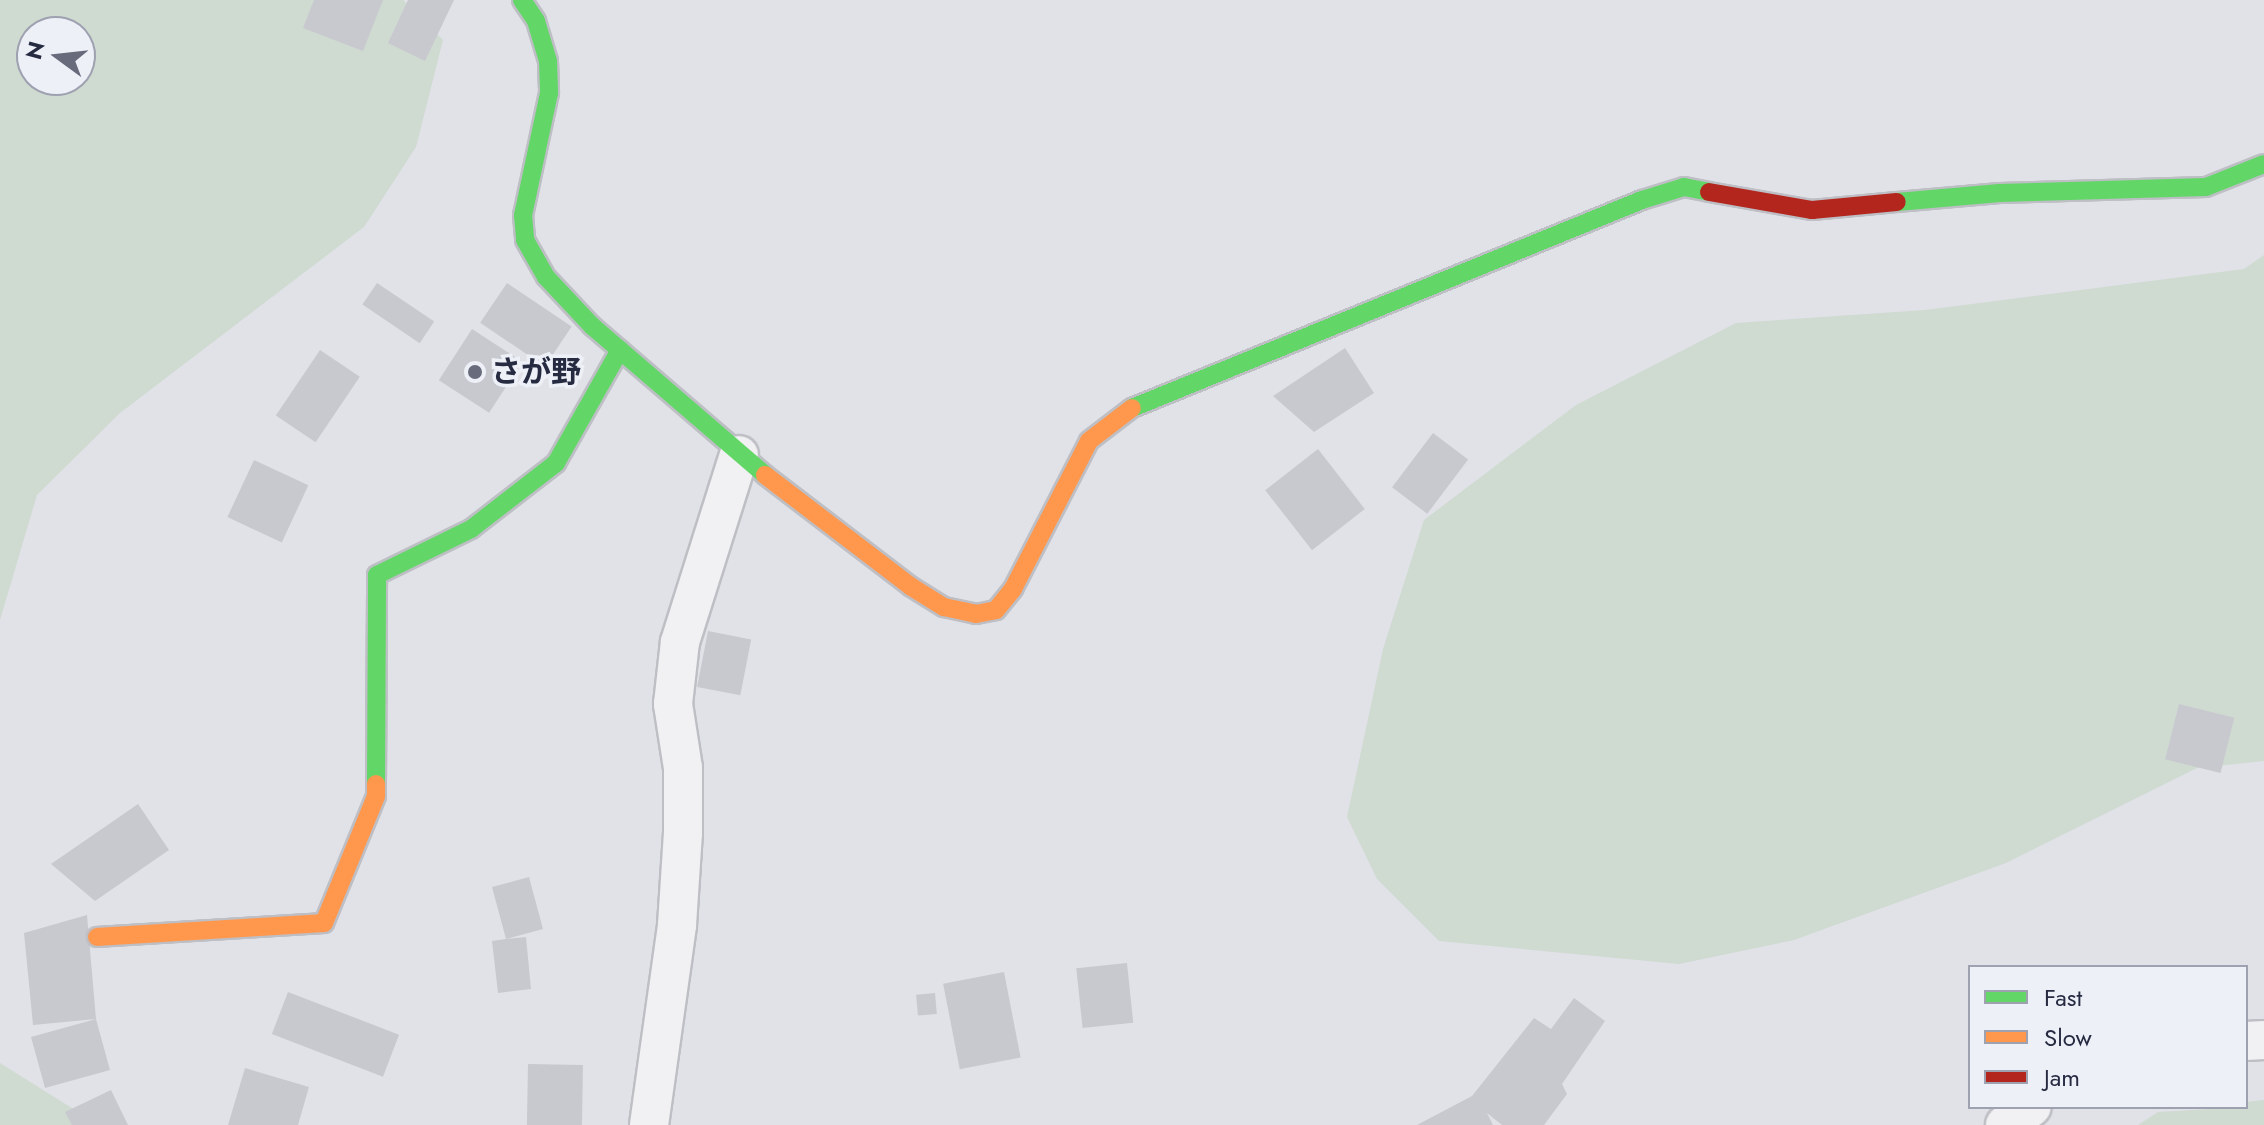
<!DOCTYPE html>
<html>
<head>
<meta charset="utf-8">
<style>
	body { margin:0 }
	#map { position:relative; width:2264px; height:1125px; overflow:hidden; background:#e1e2e7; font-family:Jost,"Noto Sans JP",sans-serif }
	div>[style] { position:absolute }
	.green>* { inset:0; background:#cfdad1 }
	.building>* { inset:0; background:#c8c9cf; transform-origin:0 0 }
	.roads { filter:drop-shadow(2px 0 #bebfc5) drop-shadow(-2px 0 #bebfc5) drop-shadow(0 2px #bebfc5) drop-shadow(0 -2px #bebfc5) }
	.street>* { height:38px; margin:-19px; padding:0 19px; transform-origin:19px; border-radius:19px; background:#f1f1f3 }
	.fast>* { height:18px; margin:-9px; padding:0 9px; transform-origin:9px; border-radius:9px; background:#63d668 }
	.slow>* { height:18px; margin:-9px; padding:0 9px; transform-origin:9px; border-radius:9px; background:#ff974d }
	.jam>* { height:18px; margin:-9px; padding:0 9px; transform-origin:9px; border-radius:9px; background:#b3261e }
	.dots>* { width:22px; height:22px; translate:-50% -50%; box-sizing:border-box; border:4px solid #eef0f7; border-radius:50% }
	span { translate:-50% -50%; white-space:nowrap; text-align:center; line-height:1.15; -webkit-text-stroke:7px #eef0f7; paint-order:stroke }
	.poi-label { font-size:30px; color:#262b42; font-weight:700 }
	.left { translate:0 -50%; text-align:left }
	.legend { position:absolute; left:1968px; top:965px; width:280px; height:144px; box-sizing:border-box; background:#eef0f7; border:2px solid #9ea1af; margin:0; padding:10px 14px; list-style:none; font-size:24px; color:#262b42 }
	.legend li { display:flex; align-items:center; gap:16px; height:40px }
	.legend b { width:40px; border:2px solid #9ea1af }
	.north { position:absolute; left:16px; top:16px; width:80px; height:80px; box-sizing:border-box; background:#eef0f7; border:2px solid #9ea1af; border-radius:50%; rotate:285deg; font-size:22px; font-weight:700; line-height:32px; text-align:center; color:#262b42 }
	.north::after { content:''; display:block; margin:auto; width:28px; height:36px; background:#676b7c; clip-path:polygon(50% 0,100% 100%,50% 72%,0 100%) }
</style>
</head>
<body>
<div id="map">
	<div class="green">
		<div style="clip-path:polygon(evenodd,0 0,403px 0,443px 40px,416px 147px,364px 227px,120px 413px,37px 495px,0 620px,0 0,32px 32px,80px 32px,80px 80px,32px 80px,32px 32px)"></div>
		<div style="clip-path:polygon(2264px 255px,2264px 761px,2197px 768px,2006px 863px,1794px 940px,1679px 964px,1439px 941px,1377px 879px,1347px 817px,1383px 649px,1424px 520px,1576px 405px,1736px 323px,1925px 310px,2244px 269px)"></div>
		<div style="clip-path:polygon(0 1063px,99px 1125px,0 1125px)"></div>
		<div style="clip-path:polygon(2264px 1100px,2264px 1125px,2138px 1125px,2158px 1112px,2246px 1107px,2246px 1102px)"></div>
	</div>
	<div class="building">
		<div style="clip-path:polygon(314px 0,383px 0,363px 51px,303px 28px)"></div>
		<div style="clip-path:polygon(408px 0,454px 0,425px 61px,388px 43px)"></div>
		<div style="left:377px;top:283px;width:69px;height:26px;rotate:34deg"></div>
		<div style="left:507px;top:283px;width:78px;height:48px;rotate:34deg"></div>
		<div style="left:472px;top:329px;width:60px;height:61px;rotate:33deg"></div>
		<div style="clip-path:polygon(1345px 348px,1374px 393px,1314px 432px,1273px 396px)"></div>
		<div style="left:320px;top:350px;width:48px;height:79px;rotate:34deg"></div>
		<div style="left:1433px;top:433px;width:44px;height:68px;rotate:37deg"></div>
		<div style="left:1318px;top:449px;width:76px;height:67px;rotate:52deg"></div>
		<div style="left:254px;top:460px;width:60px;height:63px;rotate:25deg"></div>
		<div style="left:708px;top:631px;width:44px;height:57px;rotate:11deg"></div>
		<div style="left:2179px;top:704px;width:57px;height:57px;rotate:14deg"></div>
		<div style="clip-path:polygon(138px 804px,169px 850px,95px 901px,51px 864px)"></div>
		<div style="clip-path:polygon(529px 877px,543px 929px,506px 939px,526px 937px,531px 989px,498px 993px,492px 941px,506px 939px,492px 887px)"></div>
		<div style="clip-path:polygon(87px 915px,96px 1019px,110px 1070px,45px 1088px,31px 1037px,96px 1019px,33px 1025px,24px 933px)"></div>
		<div style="left:1127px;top:963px;width:60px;height:51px;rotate:84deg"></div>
		<div style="left:1004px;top:972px;width:87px;height:62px;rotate:79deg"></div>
		<div style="left:288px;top:992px;width:119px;height:45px;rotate:21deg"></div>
		<div style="left:935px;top:993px;width:21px;height:19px;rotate:85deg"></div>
		<div style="clip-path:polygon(1574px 998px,1605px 1021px,1562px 1084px,1567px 1094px,1544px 1125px,1502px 1125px,1487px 1113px,1493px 1125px,1417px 1125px,1472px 1096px,1534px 1018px,1551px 1029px)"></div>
		<div style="left:528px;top:1064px;width:55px;height:61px;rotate:1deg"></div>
		<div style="clip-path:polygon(245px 1068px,309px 1087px,298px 1125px,228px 1125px)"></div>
		<div style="clip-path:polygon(111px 1090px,128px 1125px,72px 1125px,65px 1112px)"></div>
	</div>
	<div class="roads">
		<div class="street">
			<div style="left:2246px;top:1041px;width:18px;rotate:-3deg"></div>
			<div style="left:649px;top:1125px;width:202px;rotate:-82deg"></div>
			<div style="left:677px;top:925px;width:92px;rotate:-86.3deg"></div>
			<div style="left:683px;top:833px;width:65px;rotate:-90deg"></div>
			<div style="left:683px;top:768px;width:65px;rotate:-98.9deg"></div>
			<div style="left:673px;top:704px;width:62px;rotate:-83.6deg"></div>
			<div style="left:680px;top:642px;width:196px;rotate:-72.5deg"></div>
			<div style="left:2005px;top:1125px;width:32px;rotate:-34deg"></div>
		</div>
		<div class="fast">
			<div style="left:522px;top:0;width:25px;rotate:56deg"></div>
			<div style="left:536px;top:21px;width:42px;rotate:73.3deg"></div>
			<div style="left:548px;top:61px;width:32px;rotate:88deg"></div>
			<div style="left:549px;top:93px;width:125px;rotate:102deg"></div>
			<div style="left:523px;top:215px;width:25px;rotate:85deg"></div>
			<div style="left:525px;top:240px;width:43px;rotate:60.4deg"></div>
			<div style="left:546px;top:277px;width:67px;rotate:46.8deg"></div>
			<div style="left:592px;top:326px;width:228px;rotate:40.7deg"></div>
			<div style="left:1897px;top:202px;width:103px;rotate:-5deg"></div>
			<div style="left:2000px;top:193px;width:206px;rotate:-1.7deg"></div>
			<div style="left:2206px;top:187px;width:62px;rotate:-21.6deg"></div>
			<div style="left:1132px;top:408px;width:551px;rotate:-22.19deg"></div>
			<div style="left:1642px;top:200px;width:44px;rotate:-17.2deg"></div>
			<div style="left:1684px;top:187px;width:25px;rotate:11deg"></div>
			<div style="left:376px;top:784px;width:209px;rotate:-89.7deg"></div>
			<div style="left:377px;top:575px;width:105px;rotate:-26.1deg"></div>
			<div style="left:471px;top:529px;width:108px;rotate:-37.8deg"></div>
			<div style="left:556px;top:463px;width:130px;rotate:-60.5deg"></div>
		</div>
		<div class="slow">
			<div style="left:765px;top:475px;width:183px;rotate:37.4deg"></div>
			<div style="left:910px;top:586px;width:40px;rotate:32deg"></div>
			<div style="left:944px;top:607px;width:33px;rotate:12deg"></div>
			<div style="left:976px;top:614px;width:20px;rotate:-11deg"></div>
			<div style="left:996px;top:610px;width:27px;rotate:-51deg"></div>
			<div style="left:1013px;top:589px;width:166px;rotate:-62.8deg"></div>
			<div style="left:1089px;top:441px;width:54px;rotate:-37.5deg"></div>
			<div style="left:97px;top:937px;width:227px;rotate:-3.5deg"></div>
			<div style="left:324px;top:923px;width:137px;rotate:-67.7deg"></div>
			<div style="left:376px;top:796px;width:12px;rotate:-90deg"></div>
		</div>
		<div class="jam">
			<div style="left:1709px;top:192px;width:105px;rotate:9.9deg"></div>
			<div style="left:1812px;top:210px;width:85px;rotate:-5.4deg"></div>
		</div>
	</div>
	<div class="dots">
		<div style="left:475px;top:372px;background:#676b7c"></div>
	</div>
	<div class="poi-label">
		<span class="left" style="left:491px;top:372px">さが野</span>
	</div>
	<ul class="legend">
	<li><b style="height:10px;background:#63d668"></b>Fast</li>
	<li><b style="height:10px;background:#ff974d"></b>Slow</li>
	<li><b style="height:10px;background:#b3261e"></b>Jam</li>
	</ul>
	<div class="north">N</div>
</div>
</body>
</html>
